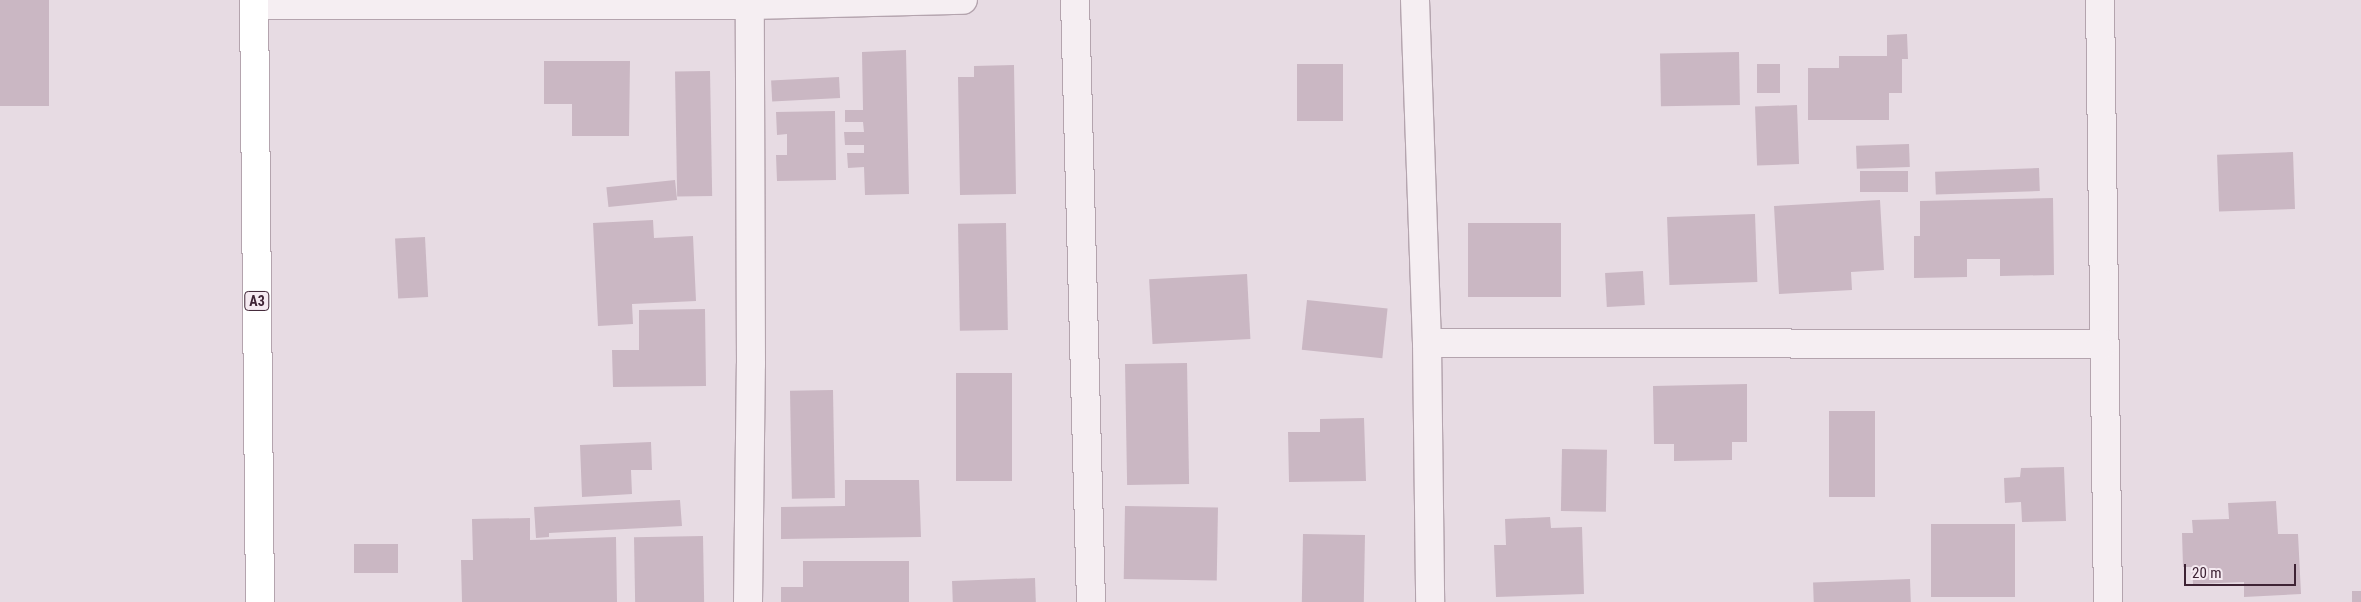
<!DOCTYPE html>
<html>
<head>
<meta charset="utf-8">
<style>
	body { margin:0 }
	#map { position:relative; width:2361px; height:602px; overflow:hidden; background:#e7dbe3; font-family:"Roboto Condensed",sans-serif }
	div>[style] { position:absolute }
	.building>* { inset:0; background:#cab7c3; transform-origin:0 0 }
	.roads { filter:drop-shadow(1px 0 #b4a4ae) drop-shadow(-1px 0 #b4a4ae) drop-shadow(0 1px #b4a4ae) drop-shadow(0 -1px #b4a4ae) }
	.minor>* { height:28px; margin:-14px; padding:0 14px; transform-origin:14px; border-radius:14px; background:#f5eef2 }
	.major>* { height:28px; margin:-14px; padding:0 14px; transform-origin:14px; border-radius:14px; background:#fff }
	span { translate:-50% -50%; white-space:nowrap; text-align:center; line-height:1.15; -webkit-text-stroke:4.5px #f5eaf1; paint-order:stroke }
	.shield-label span { padding:1px 4px; background:#f5eaf1; border:1px solid; border-radius:4px; -webkit-text-stroke-width:0 }
	.shield-label { font-size:14px; color:#3e2334; font-weight:700 }
	.scale { position:absolute; left:2184px; top:564px; width:112px; height:22px; box-sizing:border-box; border:2px solid #3e2334; border-top:0; padding-left:6px; font-size:15px; line-height:18px; white-space:nowrap; color:#3e2334; -webkit-text-stroke:4px #f5eaf1; paint-order:stroke }
</style>
</head>
<body>
<div id="map">
	<div class="building">
		<div style="left:0;top:0;width:49px;height:106px"></div>
		<div style="clip-path:polygon(1907px 34px,1908px 59px,1902px 59px,1902px 93px,1889px 93px,1889px 120px,1808px 120px,1808px 68px,1839px 68px,1839px 56px,1887px 56px,1887px 35px)"></div>
		<div style="clip-path:polygon(906px 50px,909px 194px,865px 195px,864px 167px,848px 168px,847px 153px,864px 153px,864px 145px,845px 145px,844px 132px,864px 132px,863px 122px,845px 122px,845px 110px,863px 110px,862px 52px)"></div>
		<div style="left:1739px;top:52px;width:53px;height:79px;rotate:89deg"></div>
		<div style="clip-path:polygon(544px 61px,630px 61px,629px 136px,572px 136px,572px 104px,544px 104px)"></div>
		<div style="left:1297px;top:64px;width:46px;height:57px"></div>
		<div style="left:1757px;top:64px;width:23px;height:29px"></div>
		<div style="clip-path:polygon(1014px 65px,1016px 194px,960px 195px,958px 77px,974px 77px,974px 66px)"></div>
		<div style="left:710px;top:71px;width:125px;height:35px;rotate:89deg"></div>
		<div style="left:839px;top:77px;width:21px;height:68px;rotate:87deg"></div>
		<div style="left:1797px;top:105px;width:59px;height:42px;rotate:88deg"></div>
		<div style="clip-path:polygon(835px 111px,836px 180px,777px 181px,776px 155px,787px 155px,787px 134px,777px 135px,776px 112px)"></div>
		<div style="left:1909px;top:144px;width:23px;height:53px;rotate:88deg"></div>
		<div style="left:2293px;top:152px;width:57px;height:76px;rotate:88deg"></div>
		<div style="left:2039px;top:168px;width:23px;height:104px;rotate:88deg"></div>
		<div style="left:1908px;top:171px;width:21px;height:48px;rotate:90deg"></div>
		<div style="left:675px;top:180px;width:20px;height:69px;rotate:84deg"></div>
		<div style="clip-path:polygon(2053px 198px,2054px 275px,2000px 276px,2000px 259px,1967px 259px,1967px 277px,1914px 278px,1914px 236px,1920px 236px,1920px 201px)"></div>
		<div style="clip-path:polygon(1880px 200px,1884px 270px,1851px 272px,1852px 290px,1779px 294px,1774px 206px)"></div>
		<div style="left:1755px;top:214px;width:68px;height:88px;rotate:88deg"></div>
		<div style="clip-path:polygon(653px 220px,654px 238px,693px 236px,696px 301px,632px 304px,633px 324px,598px 326px,593px 223px)"></div>
		<div style="left:1006px;top:223px;width:107px;height:48px;rotate:89deg"></div>
		<div style="left:1468px;top:223px;width:93px;height:74px"></div>
		<div style="left:425px;top:237px;width:60px;height:30px;rotate:87deg"></div>
		<div style="left:1643px;top:271px;width:34px;height:38px;rotate:87deg"></div>
		<div style="left:1247px;top:274px;width:65px;height:98px;rotate:87deg"></div>
		<div style="left:1307px;top:300px;width:81px;height:50px;rotate:6deg"></div>
		<div style="clip-path:polygon(705px 309px,706px 386px,613px 387px,612px 350px,639px 350px,639px 310px)"></div>
		<div style="left:1187px;top:363px;width:121px;height:62px;rotate:89deg"></div>
		<div style="left:956px;top:373px;width:56px;height:108px"></div>
		<div style="clip-path:polygon(1747px 384px,1747px 442px,1732px 442px,1732px 460px,1674px 461px,1674px 444px,1654px 444px,1653px 386px)"></div>
		<div style="left:833px;top:390px;width:108px;height:43px;rotate:89deg"></div>
		<div style="left:1829px;top:411px;width:46px;height:86px"></div>
		<div style="clip-path:polygon(1364px 418px,1366px 481px,1289px 482px,1288px 432px,1320px 432px,1320px 419px)"></div>
		<div style="clip-path:polygon(651px 442px,652px 470px,631px 470px,632px 494px,582px 497px,580px 445px)"></div>
		<div style="left:1562px;top:449px;width:45px;height:62px;rotate:1deg"></div>
		<div style="clip-path:polygon(2064px 467px,2066px 521px,2022px 522px,2021px 502px,2005px 503px,2004px 478px,2020px 477px,2021px 468px)"></div>
		<div style="clip-path:polygon(845px 480px,919px 480px,921px 537px,781px 539px,781px 507px,845px 506px)"></div>
		<div style="clip-path:polygon(680px 500px,682px 526px,549px 533px,549px 537px,536px 538px,534px 507px)"></div>
		<div style="clip-path:polygon(2276px 501px,2278px 534px,2298px 534px,2301px 594px,2244px 597px,2244px 582px,2193px 584px,2192px 567px,2183px 567px,2182px 533px,2193px 533px,2192px 520px,2229px 519px,2228px 503px)"></div>
		<div style="left:1125px;top:506px;width:93px;height:73px;rotate:1deg"></div>
		<div style="clip-path:polygon(1550px 517px,1551px 528px,1582px 527px,1584px 594px,1496px 597px,1494px 545px,1506px 545px,1505px 519px)"></div>
		<div style="clip-path:polygon(530px 518px,530px 540px,616px 537px,617px 602px,462px 602px,461px 560px,473px 560px,472px 519px)"></div>
		<div style="left:1931px;top:524px;width:84px;height:73px"></div>
		<div style="left:1303px;top:534px;width:62px;height:68px;rotate:1deg"></div>
		<div style="left:703px;top:536px;width:66px;height:69px;rotate:89deg"></div>
		<div style="left:398px;top:544px;width:29px;height:44px;rotate:90deg"></div>
		<div style="clip-path:polygon(803px 561px,909px 561px,909px 602px,781px 602px,781px 587px,803px 587px)"></div>
		<div style="left:1035px;top:578px;width:24px;height:83px;rotate:88deg"></div>
		<div style="left:1910px;top:579px;width:23px;height:97px;rotate:88deg"></div>
		<div style="left:2352px;top:591px;width:9px;height:11px"></div>
	</div>
	<div class="roads">
		<div class="minor">
			<div style="left:1075px;top:0;width:602px;rotate:88.48deg"></div>
			<div style="left:1415px;top:0;width:343px;rotate:88deg"></div>
			<div style="left:1427px;top:343px;width:259px;rotate:89.3deg"></div>
			<div style="left:2100px;top:0;width:602px;rotate:89.24deg"></div>
			<div style="left:255px;top:5px;width:496px"></div>
			<div style="left:751px;top:5px;width:212px;rotate:-1.4deg"></div>
			<div style="left:1427px;top:343px;width:677px;rotate:0.08deg"></div>
			<div style="left:748px;top:602px;width:238px;rotate:-89.3deg"></div>
			<div style="left:751px;top:364px;width:364px;rotate:-90.2deg"></div>
		</div>
		<div class="major">
			<div style="left:254px;top:0;width:602px;rotate:89.43deg"></div>
		</div>
	</div>
	<div class="shield-label">
		<span style="left:257px;top:301px">A3</span>
	</div>
	<div class="scale">20 m</div>
</div>
</body>
</html>
